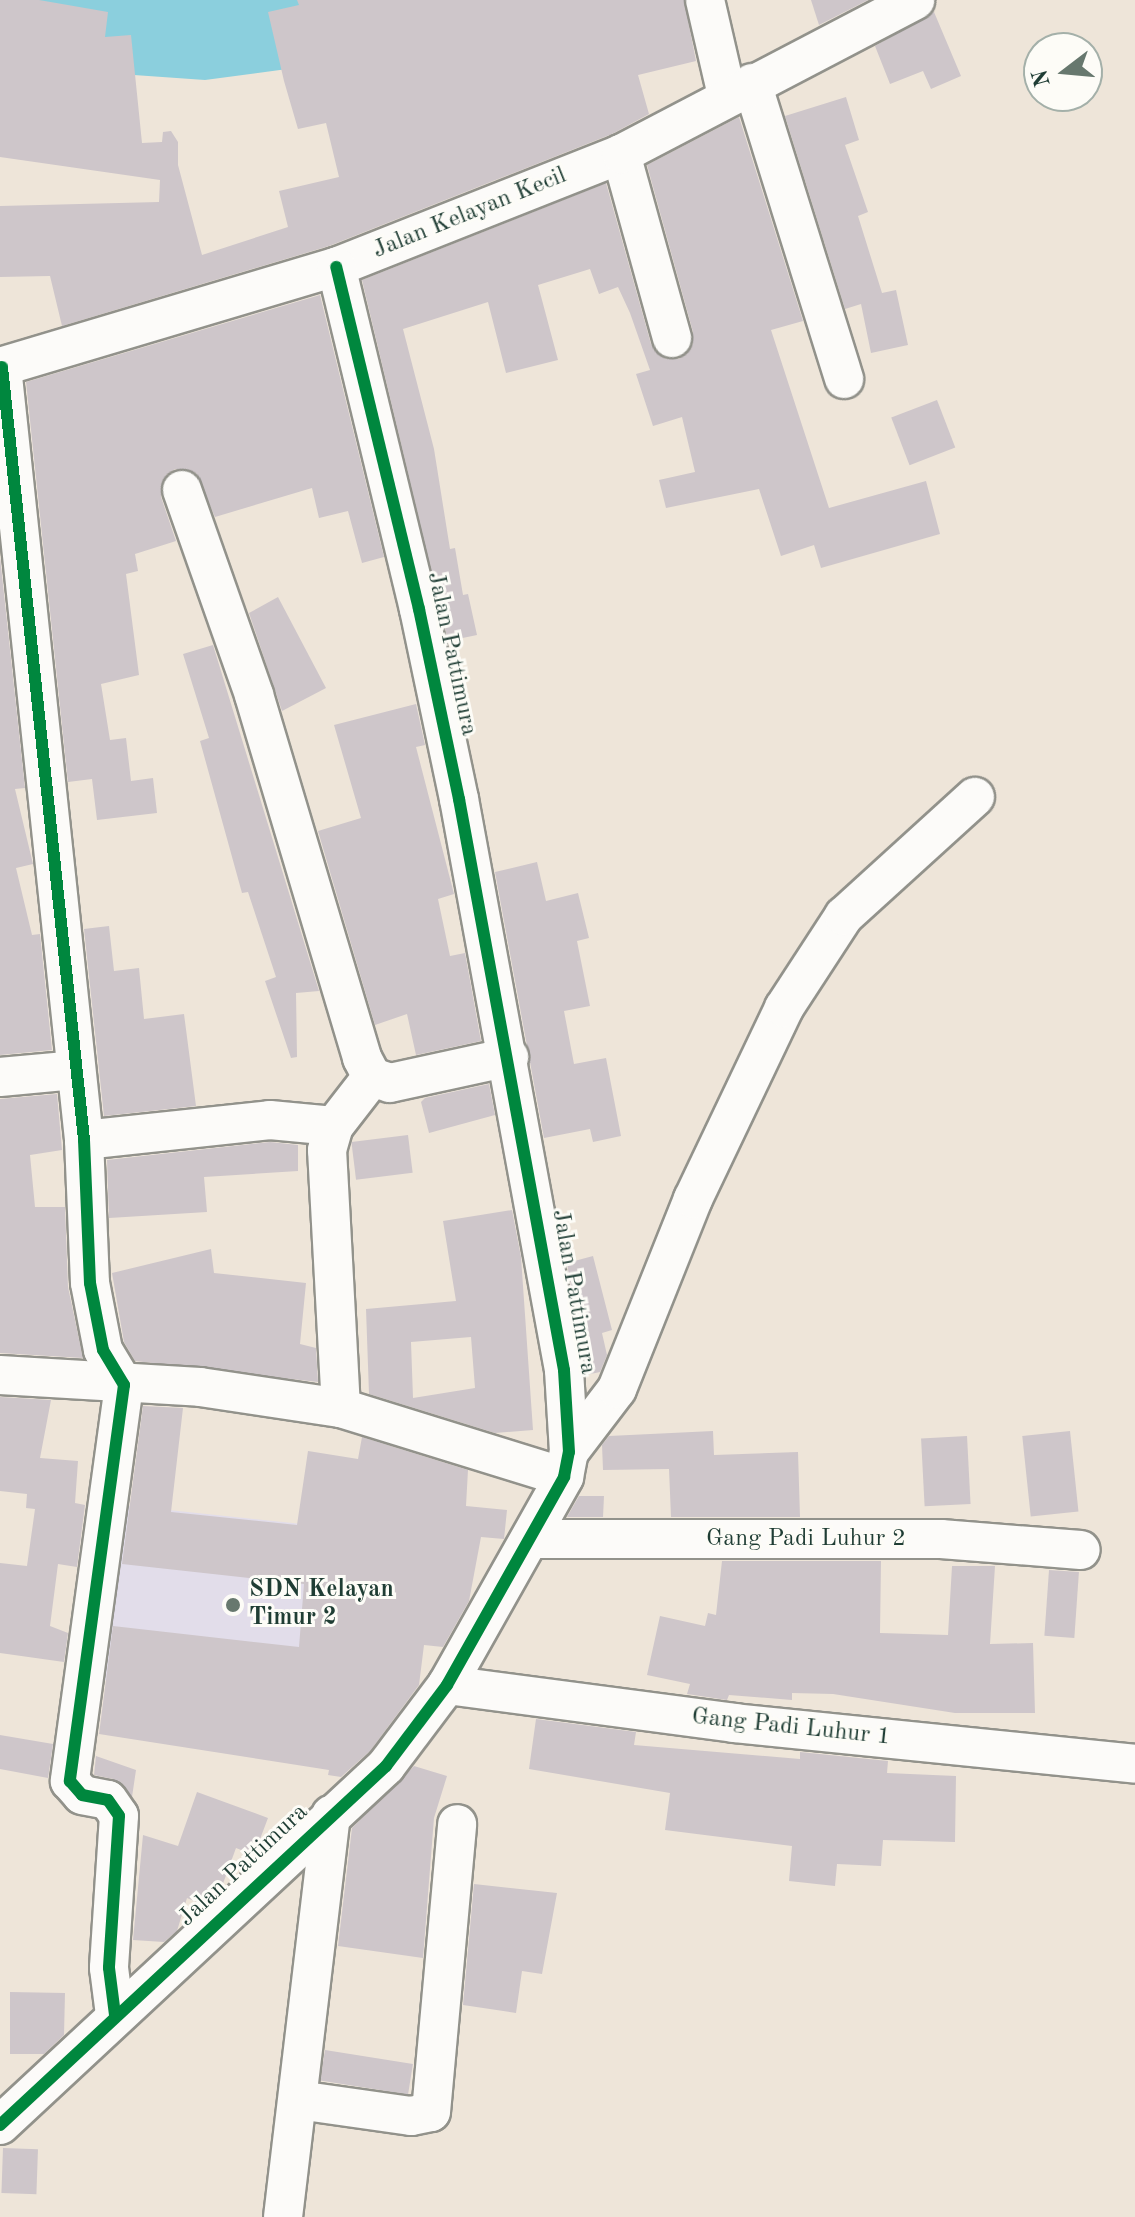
<!DOCTYPE html>
<html>
<head>
<meta charset="utf-8">
<style>
	body { margin:0 }
	#map { position:relative; width:1135px; height:2217px; overflow:hidden; background:#eee5d9; font-family:"Old Standard TT",serif }
	div>[style] { position:absolute }
	.built>* { inset:0; background:#e2ddea; transform-origin:0 0 }
	.water>* { inset:0; background:#8bcfdd }
	.building>* { inset:0; background:#cec6ca; transform-origin:0 0 }
	.roads { filter:drop-shadow(2px 0 #92928b) drop-shadow(-2px 0 #92928b) drop-shadow(0 2px #92928b) drop-shadow(0 -2px #92928b) }
	.minor>* { height:38px; margin:-19px; padding:0 19px; transform-origin:19px; border-radius:19px; background:#fcfbf9 }
	.cycleway>* { height:12px; margin:-6px; padding:0 6px; transform-origin:6px; border-radius:6px; background:#00873e }
	.dots>* { width:22px; height:22px; translate:-50% -50%; box-sizing:border-box; border:4px solid #fdfcf7; border-radius:50% }
	span { translate:-50% -50%; white-space:nowrap; text-align:center; line-height:1.15; -webkit-text-stroke:6px #fdfcf7; paint-order:stroke }
	.street-label { font-size:24px; color:#1f3d34 }
	.poi-label { font-size:24px; color:#1f3d34; font-weight:700 }
	.left { translate:0 -50%; text-align:left }
	.north { position:absolute; left:1023px; top:32px; width:80px; height:80px; box-sizing:border-box; background:#fdfcf7; border:2px solid #a4b0a9; border-radius:50%; rotate:254deg; font-size:22px; font-weight:700; line-height:32px; text-align:center; color:#1f3d34 }
	.north::after { content:''; display:block; margin:auto; width:28px; height:36px; background:#67786e; clip-path:polygon(50% 0,100% 100%,50% 72%,0 100%) }
</style>
</head>
<body>
<div id="map">
	<div class="built">
		<div style="left:112px;top:1504px;width:265px;height:176px;rotate:6deg"></div>
	</div>
	<div class="water">
		<div style="clip-path:polygon(0 0,646px 0,413px 52px,205px 80px,63px 70px)"></div>
	</div>
	<div class="building">
		<div style="clip-path:polygon(0 0,39px 0,108px 12px,105px 37px,131px 35px,142px 143px,162px 142px,163px 132px,171px 131px,178px 142px,178px 165px,202px 255px,288px 227px,279px 191px,339px 177px,326px 123px,298px 129px,284px 81px,268px 12px,299px 5px,297px 0,684px 0,696px 61px,638px 75px,649px 114px,612px 134px,329px 246px,62px 326px,50px 276px,0 277px,0 206px,159px 202px,160px 180px,0 157px)"></div>
		<div style="clip-path:polygon(811px 0,868px 0,819px 25px)"></div>
		<div style="clip-path:polygon(934px 12px,961px 76px,931px 89px,923px 71px,890px 84px,875px 46px)"></div>
		<div style="clip-path:polygon(846px 97px,859px 140px,845px 145px,868px 212px,858px 216px,882px 293px,896px 290px,908px 345px,871px 353px,861px 304px,845px 309px,785px 116px)"></div>
		<div style="clip-path:polygon(739px 117px,803px 321px,771px 330px,829px 508px,926px 481px,940px 534px,821px 568px,814px 545px,781px 556px,759px 489px,666px 508px,659px 480px,695px 472px,682px 417px,653px 426px,636px 374px,650px 370px,630px 313px,618px 287px,599px 294px,590px 269px,538px 285px,558px 360px,506px 373px,488px 302px,403px 329px,434px 449px,450px 549px,455px 548px,463px 595px,468px 594px,477px 635px,448px 641px,362px 280px,606px 183px,651px 344px,666px 359px,679px 359px,693px 344px,693px 332px,647px 165px)"></div>
		<div style="clip-path:polygon(320px 295px,384px 557px,362px 563px,348px 511px,319px 518px,312px 488px,215px 517px,196px 473px,175px 469px,166px 475px,161px 497px,176px 541px,135px 554px,138px 571px,126px 574px,139px 675px,101px 684px,110px 740px,126px 738px,131px 781px,153px 778px,157px 813px,97px 820px,92px 779px,68px 782px,26px 382px)"></div>
		<div style="left:937px;top:400px;width:51px;height:49px;rotate:69deg"></div>
		<div style="clip-path:polygon(0 557px,25px 788px,15px 789px,33px 864px,16px 868px,32px 935px,40px 934px,52px 1050px,0 1055px)"></div>
		<div style="clip-path:polygon(278px 597px,326px 688px,282px 711px,249px 613px)"></div>
		<div style="clip-path:polygon(213px 645px,319px 991px,296px 993px,297px 1057px,291px 1058px,265px 981px,276px 977px,248px 892px,242px 893px,200px 741px,209px 738px,183px 654px)"></div>
		<div style="clip-path:polygon(416px 704px,425px 745px,416px 747px,454px 894px,438px 899px,450px 956px,465px 953px,481px 1041px,416px 1055px,407px 1014px,375px 1025px,318px 831px,361px 818px,334px 725px)"></div>
		<div style="clip-path:polygon(537px 862px,546px 901px,578px 893px,589px 938px,577px 941px,590px 1006px,564px 1011px,574px 1064px,606px 1058px,621px 1136px,593px 1142px,590px 1129px,544px 1138px,495px 872px)"></div>
		<div style="clip-path:polygon(109px 926px,114px 971px,139px 968px,144px 1019px,184px 1014px,196px 1106px,104px 1116px,84px 929px)"></div>
		<div style="clip-path:polygon(489px 1084px,495px 1115px,429px 1133px,421px 1102px,425px 1098px)"></div>
		<div style="clip-path:polygon(57px 1094px,62px 1150px,30px 1155px,35px 1207px,65px 1207px,68px 1287px,83px 1358px,0 1353px,0 1099px)"></div>
		<div style="left:408px;top:1135px;width:38px;height:57px;rotate:83deg"></div>
		<div style="clip-path:polygon(270px 1142px,298px 1145px,298px 1171px,204px 1177px,207px 1212px,109px 1218px,107px 1160px)"></div>
		<div style="clip-path:polygon(evenodd,512px 1210px,521px 1257px,533px 1430px,495px 1433px,369px 1394px,366px 1309px,456px 1301px,443px 1221px,512px 1210px,471px 1337px,475px 1388px,413px 1398px,411px 1342px,471px 1337px)"></div>
		<div style="clip-path:polygon(211px 1249px,214px 1273px,306px 1283px,300px 1344px,316px 1348px,318px 1382px,135px 1361px,124px 1342px,112px 1273px)"></div>
		<div style="clip-path:polygon(593px 1256px,612px 1330px,602px 1333px,607px 1355px,600px 1372px,586px 1375px,567px 1263px)"></div>
		<div style="clip-path:polygon(0 1397px,51px 1400px,40px 1458px,78px 1461px,75px 1503px,85px 1505px,77px 1567px,58px 1564px,50px 1626px,68px 1633px,64px 1662px,0 1653px,0 1563px,27px 1566px,35px 1509px,26px 1508px,27px 1494px,0 1491px)"></div>
		<div style="clip-path:polygon(143px 1406px,183px 1408px,171px 1512px,297px 1525px,308px 1451px,358px 1459px,362px 1437px,468px 1470px,466px 1506px,507px 1510px,504px 1539px,481px 1537px,469px 1601px,443px 1647px,424px 1645px,419px 1685px,370px 1751px,341px 1777px,328px 1775px,329px 1770px,99px 1734px,113px 1626px,299px 1647px,304px 1584px,122px 1564px)"></div>
		<div style="clip-path:polygon(713px 1431px,714px 1455px,798px 1452px,800px 1517px,671px 1517px,669px 1469px,603px 1470px,602px 1445px,609px 1436px)"></div>
		<div style="left:1070px;top:1431px;width:81px;height:48px;rotate:84deg"></div>
		<div style="left:967px;top:1436px;width:68px;height:46px;rotate:87deg"></div>
		<div style="clip-path:polygon(579px 1496px,604px 1496px,603px 1517px,567px 1517px)"></div>
		<div style="clip-path:polygon(722px 1561px,881px 1561px,880px 1633px,948px 1635px,952px 1566px,995px 1566px,990px 1644px,1033px 1643px,1035px 1713px,955px 1713px,833px 1694px,792px 1693px,792px 1700px,729px 1695px,727px 1700px,687px 1694px,690px 1684px,647px 1675px,660px 1616px,705px 1626px,708px 1613px,716px 1615px)"></div>
		<div style="left:1049px;top:1570px;width:30px;height:66px;rotate:4deg"></div>
		<div style="clip-path:polygon(536px 1719px,636px 1732px,634px 1745px,800px 1759px,800px 1752px,888px 1761px,887px 1773px,956px 1776px,955px 1842px,883px 1840px,881px 1866px,837px 1864px,835px 1886px,789px 1881px,792px 1846px,665px 1830px,670px 1793px,529px 1769px)"></div>
		<div style="clip-path:polygon(0 1735px,53px 1744px,48px 1778px,0 1769px)"></div>
		<div style="clip-path:polygon(96px 1756px,136px 1770px,132px 1797px,113px 1779px,94px 1775px)"></div>
		<div style="clip-path:polygon(414px 1766px,447px 1776px,434px 1818px,423px 1958px,338px 1946px,352px 1828px)"></div>
		<div style="clip-path:polygon(197px 1792px,268px 1818px,254px 1855px,236px 1848px,221px 1889px,204px 1905px,187px 1898px,177px 1931px,164px 1942px,133px 1940px,143px 1835px,178px 1846px)"></div>
		<div style="clip-path:polygon(474px 1884px,557px 1893px,542px 1974px,522px 1971px,516px 2013px,463px 2005px)"></div>
		<div style="clip-path:polygon(10px 1992px,65px 1993px,64px 2035px,44px 2054px,10px 2054px)"></div>
		<div style="left:325px;top:2050px;width:89px;height:31px;rotate:9deg"></div>
		<div style="left:3px;top:2148px;width:35px;height:45px;rotate:2deg"></div>
	</div>
	<div class="roads">
		<div class="minor">
			<div style="left:705px;top:0;width:98px;rotate:77deg"></div>
			<div style="left:752px;top:83px;width:310px;rotate:72.7deg"></div>
			<div style="left:621px;top:154px;width:191px;rotate:74.5deg"></div>
			<div style="left:0;top:367px;width:351px;rotate:-16.6deg"></div>
			<div style="left:336px;top:267px;width:307px;rotate:-21.6deg"></div>
			<div style="left:621px;top:154px;width:332px;rotate:-27.6deg"></div>
			<div style="left:2px;top:367px;width:777px;rotate:83.94deg"></div>
			<div style="left:84px;top:1140px;width:143px;rotate:87.6deg"></div>
			<div style="left:90px;top:1283px;width:68px;rotate:79deg"></div>
			<div style="left:103px;top:1350px;width:41px;rotate:59deg"></div>
			<div style="left:124px;top:1385px;width:400px;rotate:97.8deg"></div>
			<div style="left:70px;top:1781px;width:18px;rotate:49deg"></div>
			<div style="left:82px;top:1795px;width:26px;rotate:11deg"></div>
			<div style="left:108px;top:1800px;width:19px;rotate:55deg"></div>
			<div style="left:119px;top:1816px;width:152px;rotate:93.8deg"></div>
			<div style="left:109px;top:1968px;width:47px;rotate:82.7deg"></div>
			<div style="left:182px;top:490px;width:217px;rotate:70.6deg"></div>
			<div style="left:254px;top:695px;width:379px;rotate:73.4deg"></div>
			<div style="left:362px;top:1058px;width:21px;rotate:62deg"></div>
			<div style="left:372px;top:1077px;width:19px;rotate:18deg"></div>
			<div style="left:390px;top:1083px;width:122px;rotate:-12.3deg"></div>
			<div style="left:0;top:1077px;width:75px;rotate:-5.3deg"></div>
			<div style="left:84px;top:1140px;width:187px;rotate:-6.1deg"></div>
			<div style="left:270px;top:1120px;width:64px;rotate:5.4deg"></div>
			<div style="left:0;top:1375px;width:200px;rotate:3.4deg"></div>
			<div style="left:200px;top:1387px;width:143px;rotate:8.5deg"></div>
			<div style="left:341px;top:1408px;width:233px;rotate:17.2deg"></div>
			<div style="left:341px;top:1408px;width:258px;rotate:-93.1deg"></div>
			<div style="left:327px;top:1150px;width:25px;rotate:-74deg"></div>
			<div style="left:334px;top:1126px;width:62px;rotate:-52.2deg"></div>
			<div style="left:569px;top:1452px;width:79px;rotate:-52.7deg"></div>
			<div style="left:617px;top:1389px;width:205px;rotate:-68.2deg"></div>
			<div style="left:693px;top:1199px;width:212px;rotate:-64.5deg"></div>
			<div style="left:784px;top:1008px;width:110px;rotate:-56.9deg"></div>
			<div style="left:844px;top:916px;width:177px;rotate:-42.3deg"></div>
			<div style="left:530px;top:1539px;width:411px"></div>
			<div style="left:941px;top:1539px;width:140px;rotate:4.5deg"></div>
			<div style="left:447px;top:1685px;width:290px;rotate:7.5deg"></div>
			<div style="left:734px;top:1723px;width:403px;rotate:5.8deg"></div>
			<div style="left:298px;top:2100px;width:114px;rotate:8.1deg"></div>
			<div style="left:411px;top:2116px;width:20px;rotate:-11deg"></div>
			<div style="left:431px;top:2112px;width:289px;rotate:-84.8deg"></div>
			<div style="left:0;top:2125px;width:527px;rotate:-42.92deg"></div>
			<div style="left:386px;top:1766px;width:101px;rotate:-53deg"></div>
			<div style="left:447px;top:1685px;width:239px;rotate:-60.6deg"></div>
			<div style="left:564px;top:1477px;width:25px;rotate:-79deg"></div>
			<div style="left:569px;top:1452px;width:82px;rotate:-93.5deg"></div>
			<div style="left:564px;top:1370px;width:581px;rotate:-100.42deg"></div>
			<div style="left:459px;top:799px;width:194px;rotate:-101.9deg"></div>
			<div style="left:419px;top:609px;width:352px;rotate:-103.6deg"></div>
			<div style="left:283px;top:2217px;width:405px;rotate:-83.2deg"></div>
		</div>
	</div>
	<div class="cycleway">
		<div style="left:2px;top:367px;width:777px;rotate:83.94deg"></div>
		<div style="left:84px;top:1140px;width:143px;rotate:87.6deg"></div>
		<div style="left:90px;top:1283px;width:68px;rotate:79deg"></div>
		<div style="left:103px;top:1350px;width:41px;rotate:59deg"></div>
		<div style="left:124px;top:1385px;width:400px;rotate:97.8deg"></div>
		<div style="left:70px;top:1781px;width:18px;rotate:49deg"></div>
		<div style="left:82px;top:1795px;width:26px;rotate:11deg"></div>
		<div style="left:108px;top:1800px;width:19px;rotate:55deg"></div>
		<div style="left:119px;top:1816px;width:152px;rotate:93.8deg"></div>
		<div style="left:109px;top:1968px;width:47px;rotate:82.7deg"></div>
		<div style="left:0;top:2125px;width:527px;rotate:-42.92deg"></div>
		<div style="left:386px;top:1766px;width:101px;rotate:-53deg"></div>
		<div style="left:447px;top:1685px;width:239px;rotate:-60.6deg"></div>
		<div style="left:564px;top:1477px;width:25px;rotate:-79deg"></div>
		<div style="left:569px;top:1452px;width:82px;rotate:-93.5deg"></div>
		<div style="left:564px;top:1370px;width:581px;rotate:-100.42deg"></div>
		<div style="left:459px;top:799px;width:194px;rotate:-101.9deg"></div>
		<div style="left:419px;top:609px;width:352px;rotate:-103.6deg"></div>
	</div>
	<div class="dots">
		<div style="left:233px;top:1605px;background:#67786e"></div>
	</div>
	<div class="street-label">
		<span style="left:470px;top:214px;rotate:-22deg">Jalan Kelayan Kecil</span>
		<span style="left:451px;top:654px;rotate:78deg">Jalan Pattimura</span>
		<span style="left:573px;top:1292px;rotate:80deg">Jalan Pattimura</span>
		<span style="left:806px;top:1540px">Gang Padi Luhur 2</span>
		<span style="left:791px;top:1728px;rotate:6deg">Gang Padi Luhur 1</span>
		<span style="left:244px;top:1866px;rotate:-43deg">Jalan Pattimura</span>
	</div>
	<div class="poi-label">
		<span class="left" style="left:249px;top:1605px">SDN Kelayan<br>Timur 2</span>
	</div>
	<div class="north">N</div>
</div>
</body>
</html>
